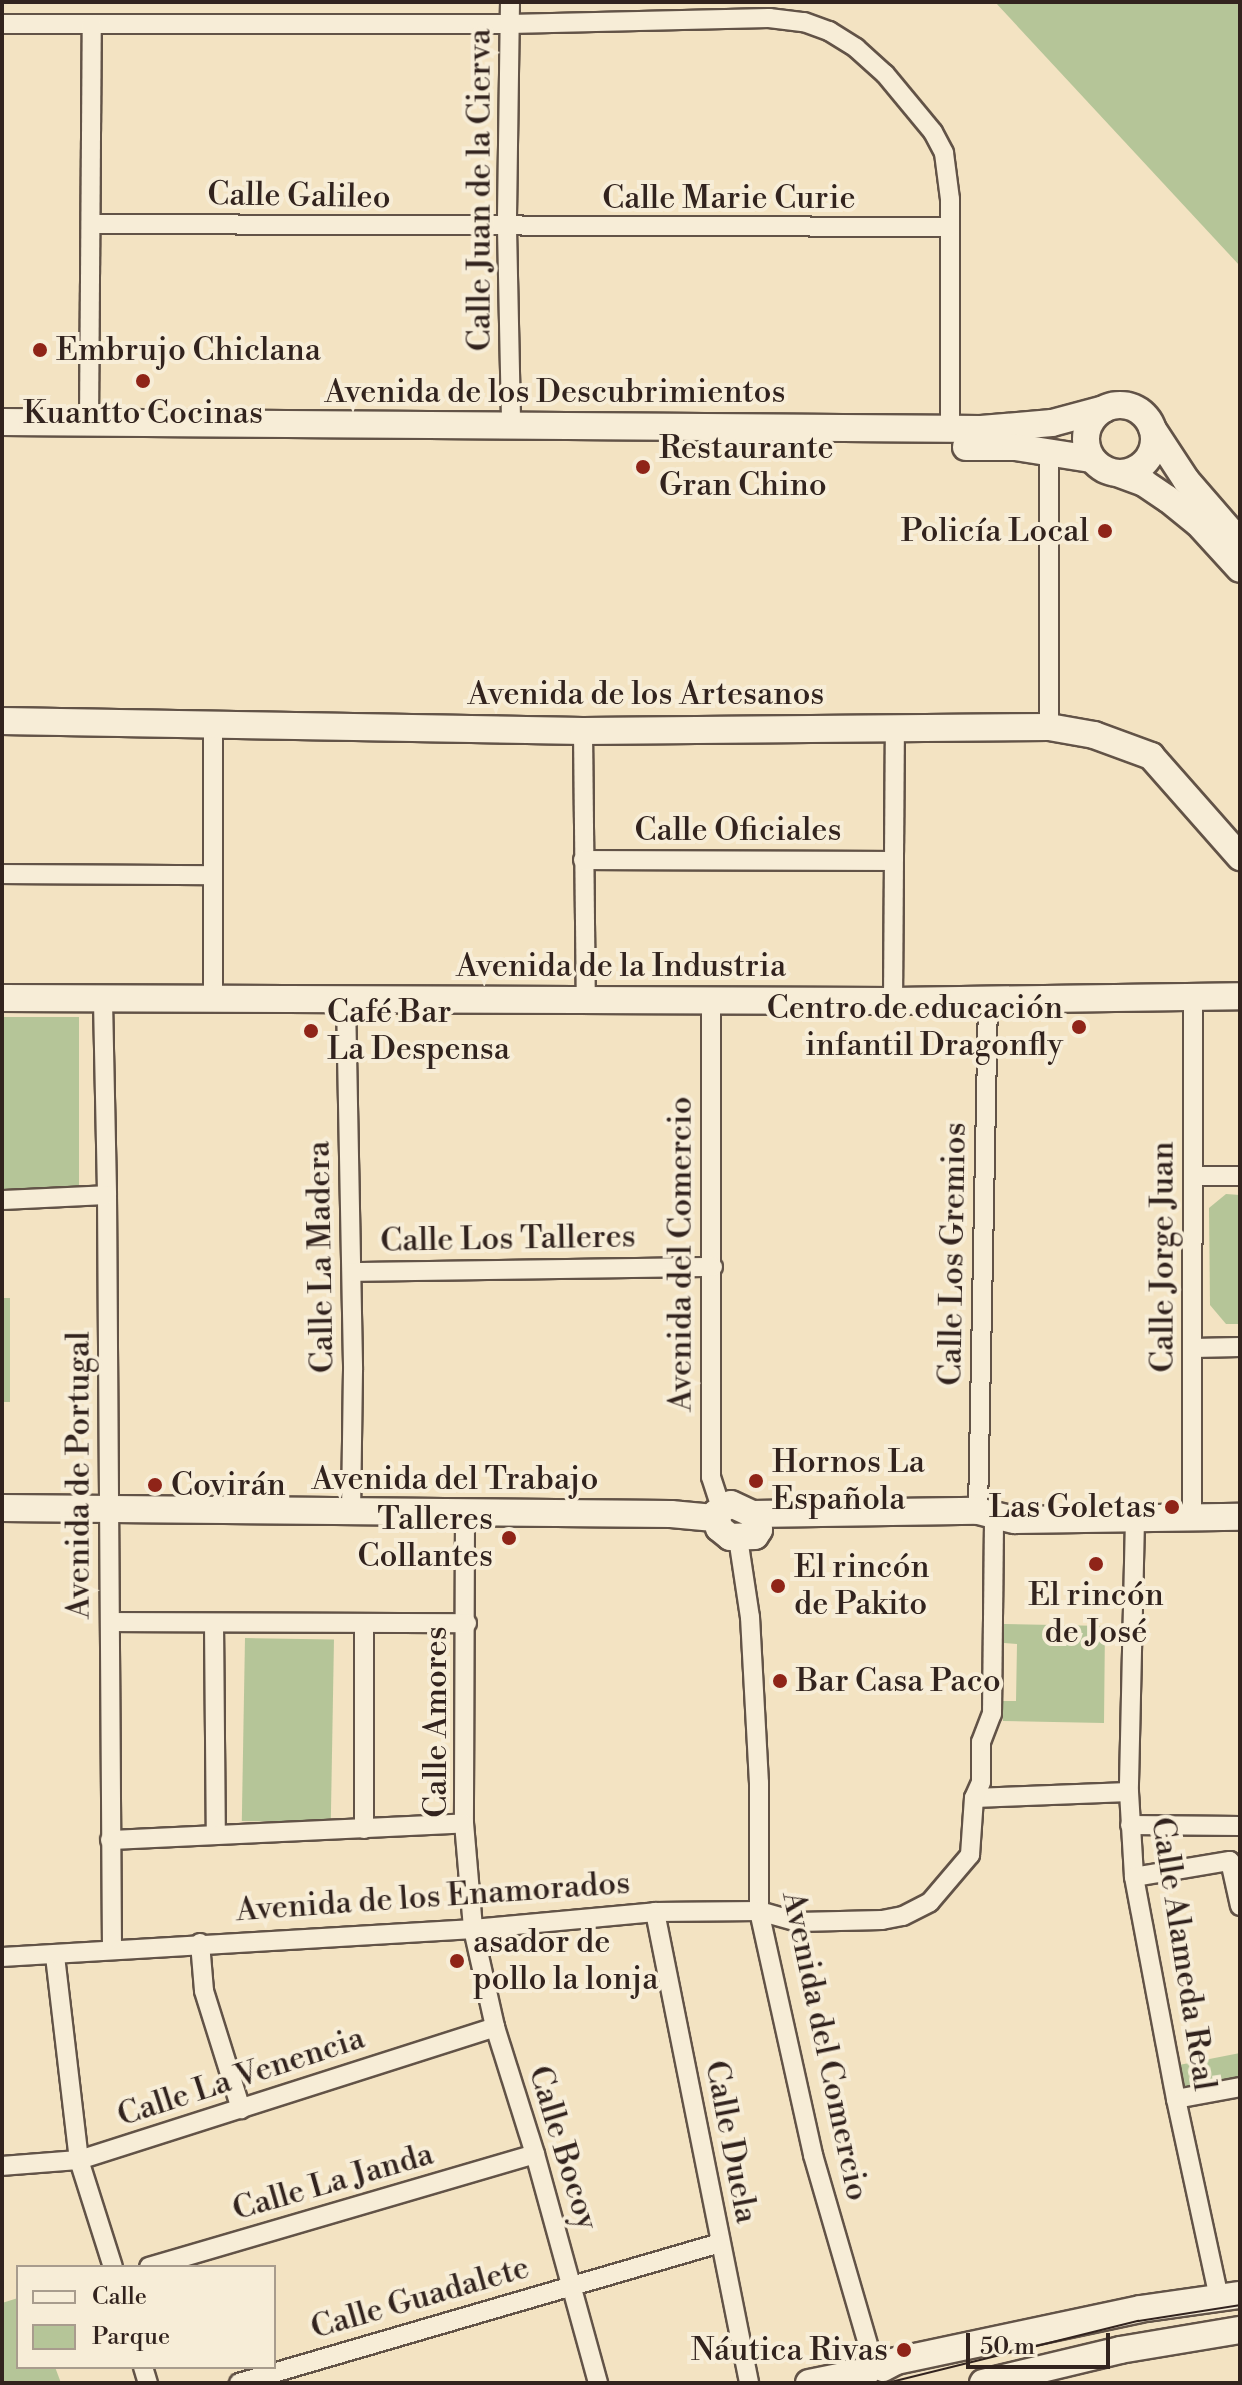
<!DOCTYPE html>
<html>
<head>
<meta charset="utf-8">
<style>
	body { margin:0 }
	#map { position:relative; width:1242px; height:2385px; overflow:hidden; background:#f3e3c2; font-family:"Libre Bodoni",serif }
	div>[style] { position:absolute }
	.green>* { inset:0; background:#b5c598; transform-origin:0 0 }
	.roads { filter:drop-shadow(2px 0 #625347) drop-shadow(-2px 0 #625347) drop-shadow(0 2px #625347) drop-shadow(0 -2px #625347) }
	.street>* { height:18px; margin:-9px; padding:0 9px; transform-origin:9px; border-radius:9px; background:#f7edd7 }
	.secondary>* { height:26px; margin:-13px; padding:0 13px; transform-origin:13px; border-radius:13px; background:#f7edd7 }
	.secondary>.ring { margin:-13px; padding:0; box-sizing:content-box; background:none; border:26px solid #f7edd7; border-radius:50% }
	.tram>* { height:2px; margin:-1px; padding:0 1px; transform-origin:1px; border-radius:1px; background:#32231e }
	.dots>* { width:22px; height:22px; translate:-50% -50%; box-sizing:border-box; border:4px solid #f7edd7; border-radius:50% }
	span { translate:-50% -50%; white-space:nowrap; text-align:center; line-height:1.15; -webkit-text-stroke:8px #f7edd7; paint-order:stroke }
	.street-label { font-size:32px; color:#32231e }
	.poi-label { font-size:32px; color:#32231e }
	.left { translate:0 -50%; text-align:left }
	.right { translate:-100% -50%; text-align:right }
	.frame { position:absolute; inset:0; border:4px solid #32231e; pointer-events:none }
	.legend { position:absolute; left:16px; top:2265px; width:260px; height:104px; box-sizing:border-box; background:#f7edd7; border:2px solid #a89c8d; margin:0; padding:10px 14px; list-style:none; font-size:24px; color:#32231e }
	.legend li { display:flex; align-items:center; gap:16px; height:40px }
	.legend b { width:40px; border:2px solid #a89c8d }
	.scale { position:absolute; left:966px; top:2333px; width:144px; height:36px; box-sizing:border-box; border:4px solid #32231e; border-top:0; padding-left:10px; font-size:24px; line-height:28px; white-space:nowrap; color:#32231e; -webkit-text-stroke:6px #f7edd7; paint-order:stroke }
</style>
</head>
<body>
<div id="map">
	<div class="green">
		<div style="clip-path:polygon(995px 2px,1240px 2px,1240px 266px)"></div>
		<div style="left:2px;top:1017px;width:77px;height:172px"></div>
		<div style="clip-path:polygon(1226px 1194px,1240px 1195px,1240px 1324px,1226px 1324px,1210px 1305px,1209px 1208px)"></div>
		<div style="left:2px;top:1298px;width:8px;height:104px"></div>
		<div style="clip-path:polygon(1004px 1624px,1105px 1626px,1104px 1723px,1003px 1721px,1003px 1701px,1016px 1701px,1017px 1644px,1004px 1643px)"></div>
		<div style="left:245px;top:1638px;width:89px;height:183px;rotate:1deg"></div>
		<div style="clip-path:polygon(1240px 2053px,1240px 2080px,1186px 2092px,1179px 2065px)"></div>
		<div style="clip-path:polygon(18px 2298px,18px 2367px,55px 2367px,61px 2383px,2px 2383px,2px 2303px)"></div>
	</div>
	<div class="roads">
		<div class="street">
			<div style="left:510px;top:2px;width:226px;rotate:90.8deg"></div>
			<div style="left:507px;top:228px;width:198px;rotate:88.8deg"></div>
			<div style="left:2px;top:24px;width:507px"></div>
			<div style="left:509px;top:24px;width:260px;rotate:-1.3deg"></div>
			<div style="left:769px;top:18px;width:35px;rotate:7deg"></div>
			<div style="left:804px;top:22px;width:27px;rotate:20deg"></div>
			<div style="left:829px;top:31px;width:32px;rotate:32deg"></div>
			<div style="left:856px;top:48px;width:39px;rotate:42deg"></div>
			<div style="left:885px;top:74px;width:75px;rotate:50.4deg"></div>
			<div style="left:933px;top:132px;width:24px;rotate:62deg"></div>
			<div style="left:944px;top:153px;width:46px;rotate:82.6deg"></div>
			<div style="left:950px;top:199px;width:230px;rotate:90deg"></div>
			<div style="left:91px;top:224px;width:859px;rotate:0.2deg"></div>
			<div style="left:89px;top:423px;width:399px;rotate:-89.6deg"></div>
			<div style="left:1049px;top:451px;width:276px;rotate:90deg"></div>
			<div style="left:583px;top:731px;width:267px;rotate:89.4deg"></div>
			<div style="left:583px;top:860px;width:309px;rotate:0.2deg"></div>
			<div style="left:2px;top:874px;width:210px;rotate:0.3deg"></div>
			<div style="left:346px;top:1000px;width:370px;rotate:88.9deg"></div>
			<div style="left:353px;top:1370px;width:143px;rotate:90.8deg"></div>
			<div style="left:711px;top:1000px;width:477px;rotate:90deg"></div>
			<div style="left:711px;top:1477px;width:32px;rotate:72deg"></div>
			<div style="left:103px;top:1001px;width:194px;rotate:88.8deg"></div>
			<div style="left:107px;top:1195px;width:754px;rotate:89.62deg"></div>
			<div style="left:213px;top:1001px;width:278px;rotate:-90deg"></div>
			<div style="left:893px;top:1001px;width:273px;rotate:-89.6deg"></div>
			<div style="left:1193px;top:1176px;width:47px"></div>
			<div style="left:2px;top:1200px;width:105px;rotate:-2.7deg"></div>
			<div style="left:352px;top:1272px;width:361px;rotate:-0.8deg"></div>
			<div style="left:1193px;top:1348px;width:47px;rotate:-1.2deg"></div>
			<div style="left:978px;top:1511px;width:512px;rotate:-88.88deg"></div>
			<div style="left:465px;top:1514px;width:309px;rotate:90.2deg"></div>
			<div style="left:464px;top:1823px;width:106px;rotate:85.1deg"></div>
			<div style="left:473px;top:1929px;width:100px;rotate:77.3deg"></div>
			<div style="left:495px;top:2027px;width:133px;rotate:72.5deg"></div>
			<div style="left:535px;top:2154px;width:238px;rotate:74.6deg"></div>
			<div style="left:1192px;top:1517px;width:519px;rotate:-89.89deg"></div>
			<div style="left:1135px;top:1519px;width:273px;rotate:91.3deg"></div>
			<div style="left:1129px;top:1792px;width:85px;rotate:86.6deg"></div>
			<div style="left:1134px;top:1877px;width:226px;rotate:79.3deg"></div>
			<div style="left:1176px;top:2099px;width:204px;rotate:77.8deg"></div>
			<div style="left:738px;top:1538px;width:80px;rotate:81.4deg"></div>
			<div style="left:750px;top:1617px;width:166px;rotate:86.9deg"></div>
			<div style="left:759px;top:1783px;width:128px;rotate:90deg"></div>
			<div style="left:759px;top:1911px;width:250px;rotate:77.5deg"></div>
			<div style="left:813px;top:2155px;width:222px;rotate:73.8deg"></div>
			<div style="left:110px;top:1622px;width:357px;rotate:0.2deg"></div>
			<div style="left:214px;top:1623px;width:212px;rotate:89.5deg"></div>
			<div style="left:364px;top:1623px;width:206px;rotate:90deg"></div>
			<div style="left:974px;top:1798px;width:155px;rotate:-2.2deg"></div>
			<div style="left:1130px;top:1825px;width:110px;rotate:0.5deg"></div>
			<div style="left:110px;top:1840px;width:354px;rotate:-2.7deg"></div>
			<div style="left:1134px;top:1877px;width:97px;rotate:-9.5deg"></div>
			<div style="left:1230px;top:1861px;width:46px;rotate:77.5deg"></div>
			<div style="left:655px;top:1912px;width:480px;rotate:78.7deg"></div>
			<div style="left:200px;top:1943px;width:48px;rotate:85.2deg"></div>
			<div style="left:204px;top:1991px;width:124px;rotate:72.6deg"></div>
			<div style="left:55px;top:1956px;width:205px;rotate:83.3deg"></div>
			<div style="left:79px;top:2160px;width:112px;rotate:72.4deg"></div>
			<div style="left:2px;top:1957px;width:472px;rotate:-3.4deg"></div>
			<div style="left:473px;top:1929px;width:183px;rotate:-5.3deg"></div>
			<div style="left:655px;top:1912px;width:104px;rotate:-0.6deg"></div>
			<div style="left:759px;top:1911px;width:41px;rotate:15.8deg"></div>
			<div style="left:798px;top:1922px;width:84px;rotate:-1.4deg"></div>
			<div style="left:882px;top:1920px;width:21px;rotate:-11deg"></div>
			<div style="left:903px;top:1916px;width:30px;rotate:-27deg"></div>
			<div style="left:930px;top:1902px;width:62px;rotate:-49.6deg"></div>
			<div style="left:970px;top:1855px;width:57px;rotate:-86deg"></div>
			<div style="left:974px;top:1798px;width:17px;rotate:-66deg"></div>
			<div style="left:981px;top:1782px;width:40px;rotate:-90deg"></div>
			<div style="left:981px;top:1742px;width:30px;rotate:-69deg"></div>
			<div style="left:992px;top:1714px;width:197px;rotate:-89.4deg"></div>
			<div style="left:1176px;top:2099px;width:65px;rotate:-10.6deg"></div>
			<div style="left:2px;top:2166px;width:77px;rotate:-4.5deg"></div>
			<div style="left:79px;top:2160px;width:437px;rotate:-17.7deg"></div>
			<div style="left:149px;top:2267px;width:402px;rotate:-16.3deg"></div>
			<div style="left:143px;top:2367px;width:17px;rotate:73deg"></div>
			<div style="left:239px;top:2383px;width:501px;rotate:-16.23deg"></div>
		</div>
		<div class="secondary">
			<div class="ring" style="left:1086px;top:405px;width:42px;height:42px"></div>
			<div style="left:2px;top:422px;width:979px;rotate:0.41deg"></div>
			<div style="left:981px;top:429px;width:71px;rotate:-4.8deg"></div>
			<div style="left:1052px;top:423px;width:54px;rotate:-15.1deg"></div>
			<div style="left:1152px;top:428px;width:62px;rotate:56.8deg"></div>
			<div style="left:1186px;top:480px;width:79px;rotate:49.1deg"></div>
			<div style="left:966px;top:447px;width:49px"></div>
			<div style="left:1015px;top:447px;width:78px;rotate:8.9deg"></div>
			<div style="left:1117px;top:473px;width:29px;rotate:20deg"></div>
			<div style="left:1144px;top:483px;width:29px;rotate:34deg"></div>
			<div style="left:1168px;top:499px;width:38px;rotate:39deg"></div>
			<div style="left:1198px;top:523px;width:62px;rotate:47.6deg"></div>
			<div style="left:2px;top:721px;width:581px;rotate:0.99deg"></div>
			<div style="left:583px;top:731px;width:466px;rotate:-0.5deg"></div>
			<div style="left:1049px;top:727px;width:46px;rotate:10.1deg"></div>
			<div style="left:1094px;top:735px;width:61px;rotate:20.2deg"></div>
			<div style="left:1151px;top:756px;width:135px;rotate:48.6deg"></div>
			<div style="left:2px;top:998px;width:891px;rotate:0.19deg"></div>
			<div style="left:893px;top:1001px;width:347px;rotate:-0.8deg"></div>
			<div style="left:731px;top:1504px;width:23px;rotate:25deg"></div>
			<div style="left:752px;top:1514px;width:17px;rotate:66deg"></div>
			<div style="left:759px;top:1530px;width:7px;rotate:124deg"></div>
			<div style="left:755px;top:1536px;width:25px;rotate:178deg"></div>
			<div style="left:730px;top:1537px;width:14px;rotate:-141deg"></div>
			<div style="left:719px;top:1528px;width:15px;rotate:-101deg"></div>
			<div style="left:716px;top:1513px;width:17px;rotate:-31deg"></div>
			<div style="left:2px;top:1508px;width:669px;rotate:0.51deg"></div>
			<div style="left:671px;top:1514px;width:43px;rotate:5.3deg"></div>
			<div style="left:752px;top:1514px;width:226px;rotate:-0.8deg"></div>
			<div style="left:978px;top:1511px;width:38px;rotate:14deg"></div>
			<div style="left:1015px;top:1520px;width:225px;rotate:-0.8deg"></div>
			<div style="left:883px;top:2368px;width:15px;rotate:-28deg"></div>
			<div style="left:896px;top:2361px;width:249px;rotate:-12deg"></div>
			<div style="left:1140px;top:2309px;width:101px;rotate:-8deg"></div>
			<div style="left:809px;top:2383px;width:60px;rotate:-11.5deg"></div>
			<div style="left:983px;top:2383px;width:141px;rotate:-13.5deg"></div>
			<div style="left:1120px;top:2350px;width:122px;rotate:-9.5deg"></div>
		</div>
	</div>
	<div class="tram">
		<div style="left:887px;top:2383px;width:259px;rotate:-13.9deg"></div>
		<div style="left:1138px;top:2321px;width:103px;rotate:-8.9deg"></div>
	</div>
	<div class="dots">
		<div style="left:40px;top:350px;background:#8f2418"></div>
		<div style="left:143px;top:381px;background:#8f2418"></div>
		<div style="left:643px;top:467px;background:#8f2418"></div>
		<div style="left:1105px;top:531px;background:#8f2418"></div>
		<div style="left:1079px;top:1027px;background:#8f2418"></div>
		<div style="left:311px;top:1031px;background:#8f2418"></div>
		<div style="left:756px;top:1481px;background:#8f2418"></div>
		<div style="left:155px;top:1485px;background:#8f2418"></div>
		<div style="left:1172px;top:1507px;background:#8f2418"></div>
		<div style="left:509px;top:1538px;background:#8f2418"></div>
		<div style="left:1096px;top:1564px;background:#8f2418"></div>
		<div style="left:778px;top:1586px;background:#8f2418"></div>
		<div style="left:780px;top:1681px;background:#8f2418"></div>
		<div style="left:457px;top:1961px;background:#8f2418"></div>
		<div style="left:904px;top:2350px;background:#8f2418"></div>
	</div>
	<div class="street-label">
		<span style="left:480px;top:190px;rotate:-90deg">Calle Juan de la Cierva</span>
		<span style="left:299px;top:196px;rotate:1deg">Calle Galileo</span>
		<span style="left:729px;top:198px">Calle Marie Curie</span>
		<span style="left:555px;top:392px">Avenida de los Descubrimientos</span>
		<span style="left:646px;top:694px">Avenida de los Artesanos</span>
		<span style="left:738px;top:830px">Calle Oficiales</span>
		<span style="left:621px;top:966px">Avenida de la Industria</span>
		<span style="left:508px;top:1239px;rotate:-1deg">Calle Los Talleres</span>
		<span style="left:681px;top:1254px;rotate:-90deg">Avenida del Comercio</span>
		<span style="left:953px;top:1254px;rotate:-89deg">Calle Los Gremios</span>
		<span style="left:321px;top:1257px;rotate:-91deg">Calle La Madera</span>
		<span style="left:1163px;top:1257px;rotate:-90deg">Calle Jorge Juan</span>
		<span style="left:79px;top:1475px;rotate:-90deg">Avenida de Portugal</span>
		<span style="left:455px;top:1479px">Avenida del Trabajo</span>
		<span style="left:436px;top:1722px;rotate:-90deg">Calle Amores</span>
		<span style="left:433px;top:1897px;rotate:-4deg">Avenida de los Enamorados</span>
		<span style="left:1183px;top:1954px;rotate:81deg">Calle Alameda Real</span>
		<span style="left:825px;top:2046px;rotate:78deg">Avenida del Comercio</span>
		<span style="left:241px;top:2077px;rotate:-18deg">Calle La Venencia</span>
		<span style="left:731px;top:2142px;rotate:79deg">Calle Duela</span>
		<span style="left:563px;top:2148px;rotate:73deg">Calle Bocoy</span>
		<span style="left:333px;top:2182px;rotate:-16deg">Calle La Janda</span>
		<span style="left:420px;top:2298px;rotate:-16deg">Calle Guadalete</span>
	</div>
	<div class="poi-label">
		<span class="left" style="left:56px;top:350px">Embrujo Chiclana</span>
		<span style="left:143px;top:413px">Kuantto Cocinas</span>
		<span class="left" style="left:659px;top:467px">Restaurante<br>Gran Chino</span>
		<span class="right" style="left:1089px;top:531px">Policía Local</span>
		<span class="right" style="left:1063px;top:1027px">Centro de educación<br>infantil Dragonfly</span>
		<span class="left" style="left:327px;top:1031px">Café Bar<br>La Despensa</span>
		<span class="left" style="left:772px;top:1481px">Hornos La<br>Española</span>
		<span class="left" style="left:171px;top:1485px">Covirán</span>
		<span class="right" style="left:1156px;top:1507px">Las Goletas</span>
		<span class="right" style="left:493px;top:1538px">Talleres<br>Collantes</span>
		<span class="left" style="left:794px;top:1586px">El rincón<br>de Pakito</span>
		<span style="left:1096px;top:1614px">El rincón<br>de José</span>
		<span class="left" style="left:796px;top:1681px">Bar Casa Paco</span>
		<span class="left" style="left:473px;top:1961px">asador de<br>pollo la lonja</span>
		<span class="right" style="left:888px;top:2350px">Náutica Rivas</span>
	</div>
	<div class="frame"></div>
	<ul class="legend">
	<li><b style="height:10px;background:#f7edd7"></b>Calle</li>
	<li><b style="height:22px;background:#b5c598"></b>Parque</li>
	</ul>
	<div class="scale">50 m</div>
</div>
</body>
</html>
